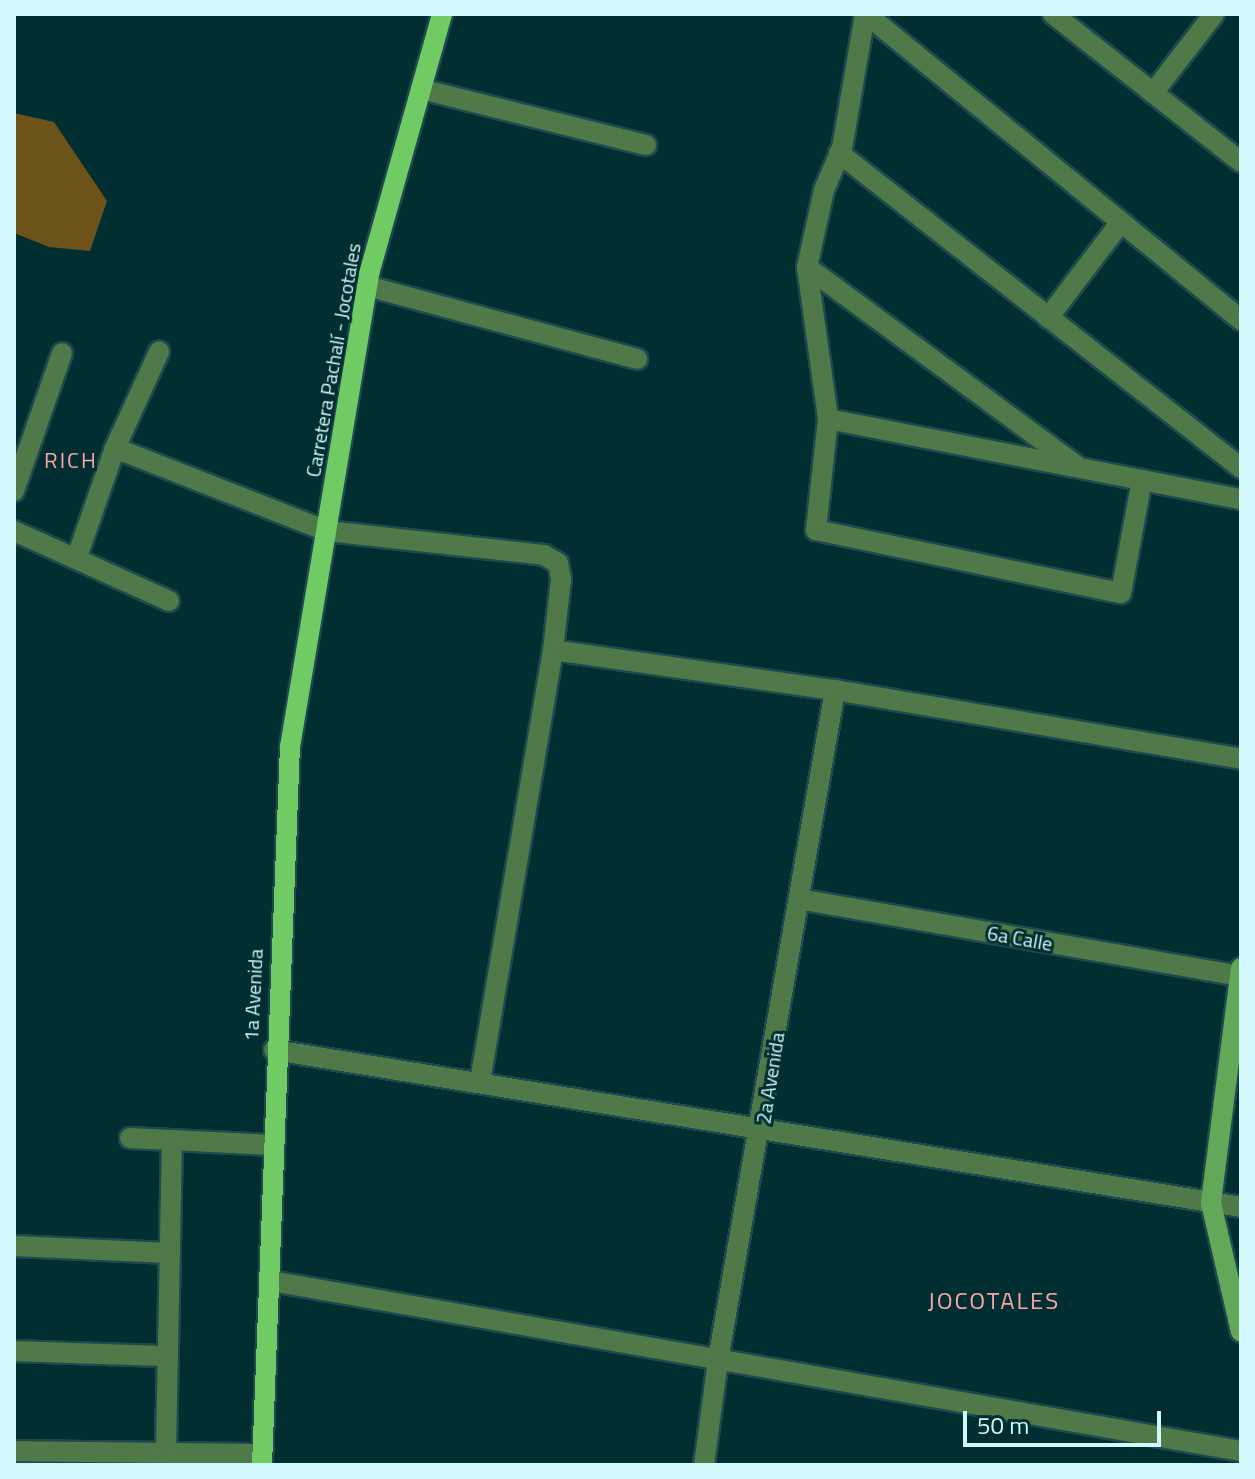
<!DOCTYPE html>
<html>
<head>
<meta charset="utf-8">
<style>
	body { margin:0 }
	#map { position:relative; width:1255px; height:1479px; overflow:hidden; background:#002e31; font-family:"Titillium Web",sans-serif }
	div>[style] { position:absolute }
	.forest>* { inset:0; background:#6d5219 }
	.roads { filter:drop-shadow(2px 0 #1e4a4d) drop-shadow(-2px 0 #1e4a4d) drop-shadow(0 2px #1e4a4d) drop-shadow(0 -2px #1e4a4d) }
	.street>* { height:20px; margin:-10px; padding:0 10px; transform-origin:10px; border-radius:10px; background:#4f7949 }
	.secondary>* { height:20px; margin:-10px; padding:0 10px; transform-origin:10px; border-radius:10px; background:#62a858 }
	.primary>* { height:20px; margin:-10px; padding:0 10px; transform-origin:10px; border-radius:10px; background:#70cb64 }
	span { translate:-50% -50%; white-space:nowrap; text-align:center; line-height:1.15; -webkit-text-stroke:6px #002e31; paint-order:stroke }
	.street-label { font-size:20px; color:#d3f8fb }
	.neighbourhood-label { font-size:22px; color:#faa6a3; letter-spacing:2px }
	.quarter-label { font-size:24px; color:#faa6a3; letter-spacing:2px }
	.frame { position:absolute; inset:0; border:16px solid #d3f8fb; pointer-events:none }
	.scale { position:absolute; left:963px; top:1411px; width:198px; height:36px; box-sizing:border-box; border:4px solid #d3f8fb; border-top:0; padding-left:10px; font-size:24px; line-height:28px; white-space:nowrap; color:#d3f8fb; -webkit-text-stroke:6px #002e31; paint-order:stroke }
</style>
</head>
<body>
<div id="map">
	<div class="forest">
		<div style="clip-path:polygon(14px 113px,54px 122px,107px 201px,90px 251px,49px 247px,14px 233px)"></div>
	</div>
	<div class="roads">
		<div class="street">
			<div style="left:865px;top:14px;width:136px;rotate:99.7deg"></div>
			<div style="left:842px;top:148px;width:46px;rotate:113.2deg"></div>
			<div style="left:824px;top:190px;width:79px;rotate:102.4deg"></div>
			<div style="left:807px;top:267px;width:153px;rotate:82.1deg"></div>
			<div style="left:828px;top:419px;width:112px;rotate:96.2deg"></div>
			<div style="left:816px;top:530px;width:311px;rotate:11.7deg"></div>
			<div style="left:1121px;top:593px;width:115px;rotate:-79.5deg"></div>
			<div style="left:866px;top:14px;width:484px;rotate:39.2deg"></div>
			<div style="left:1053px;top:14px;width:239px;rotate:38.2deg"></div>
			<div style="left:421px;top:89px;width:232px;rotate:14deg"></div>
			<div style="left:1153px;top:93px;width:100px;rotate:-52.3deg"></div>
			<div style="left:839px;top:153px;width:511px;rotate:38.08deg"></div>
			<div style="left:807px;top:267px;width:335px;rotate:36.4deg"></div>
			<div style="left:367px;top:286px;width:280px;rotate:15.1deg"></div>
			<div style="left:1048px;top:318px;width:119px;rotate:-52.8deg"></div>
			<div style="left:828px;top:419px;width:421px;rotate:11deg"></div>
			<div style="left:115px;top:448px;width:228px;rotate:21.4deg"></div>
			<div style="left:327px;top:531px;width:218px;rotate:6.3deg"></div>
			<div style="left:544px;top:555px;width:16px;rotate:30deg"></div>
			<div style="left:558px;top:563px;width:16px;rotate:79deg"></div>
			<div style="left:561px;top:579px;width:71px;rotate:96.4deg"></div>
			<div style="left:553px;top:650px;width:436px;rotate:99.6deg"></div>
			<div style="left:14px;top:491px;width:146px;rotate:-70.8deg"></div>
			<div style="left:14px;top:531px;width:170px;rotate:24.3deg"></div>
			<div style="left:77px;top:557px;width:115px;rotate:-70.8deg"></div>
			<div style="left:115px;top:448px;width:106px;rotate:-65.4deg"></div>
			<div style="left:553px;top:650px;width:285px;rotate:8.1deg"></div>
			<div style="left:835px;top:690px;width:412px;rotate:9.6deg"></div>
			<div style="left:799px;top:899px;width:449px;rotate:9.9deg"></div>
			<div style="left:274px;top:1050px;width:980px;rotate:9.22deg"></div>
			<div style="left:130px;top:1138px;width:143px;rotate:2.8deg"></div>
			<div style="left:14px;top:1246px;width:156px;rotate:2.6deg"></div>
			<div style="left:271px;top:1281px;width:985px;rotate:9.94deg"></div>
			<div style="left:14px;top:1351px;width:154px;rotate:1.9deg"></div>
			<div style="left:14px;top:1451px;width:248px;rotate:0.7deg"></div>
			<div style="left:166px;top:1451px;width:311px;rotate:-88.9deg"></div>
			<div style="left:704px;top:1465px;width:106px;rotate:-82.4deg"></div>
			<div style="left:718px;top:1360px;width:680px;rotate:-80.09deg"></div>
		</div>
		<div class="secondary">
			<div style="left:1241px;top:968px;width:237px;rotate:97.3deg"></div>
			<div style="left:1211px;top:1203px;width:132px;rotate:76.9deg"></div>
		</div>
		<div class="primary">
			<div style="left:262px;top:1465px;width:719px;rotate:-87.77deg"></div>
			<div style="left:290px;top:747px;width:480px;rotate:-80.5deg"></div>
			<div style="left:369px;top:274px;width:270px;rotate:-74.3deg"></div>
		</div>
	</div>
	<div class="street-label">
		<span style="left:333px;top:360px;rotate:-80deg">Carretera Pachalí - Jocotales</span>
		<span style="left:1020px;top:938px;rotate:10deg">6a Calle</span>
		<span style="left:253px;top:995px;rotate:-87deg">1a Avenida</span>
		<span style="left:770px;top:1078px;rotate:-81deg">2a Avenida</span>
	</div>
	<div class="neighbourhood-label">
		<span style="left:71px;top:461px">RICH</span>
	</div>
	<div class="quarter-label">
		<span style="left:994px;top:1301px">JOCOTALES</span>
	</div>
	<div class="frame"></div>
	<div class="scale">50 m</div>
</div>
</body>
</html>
